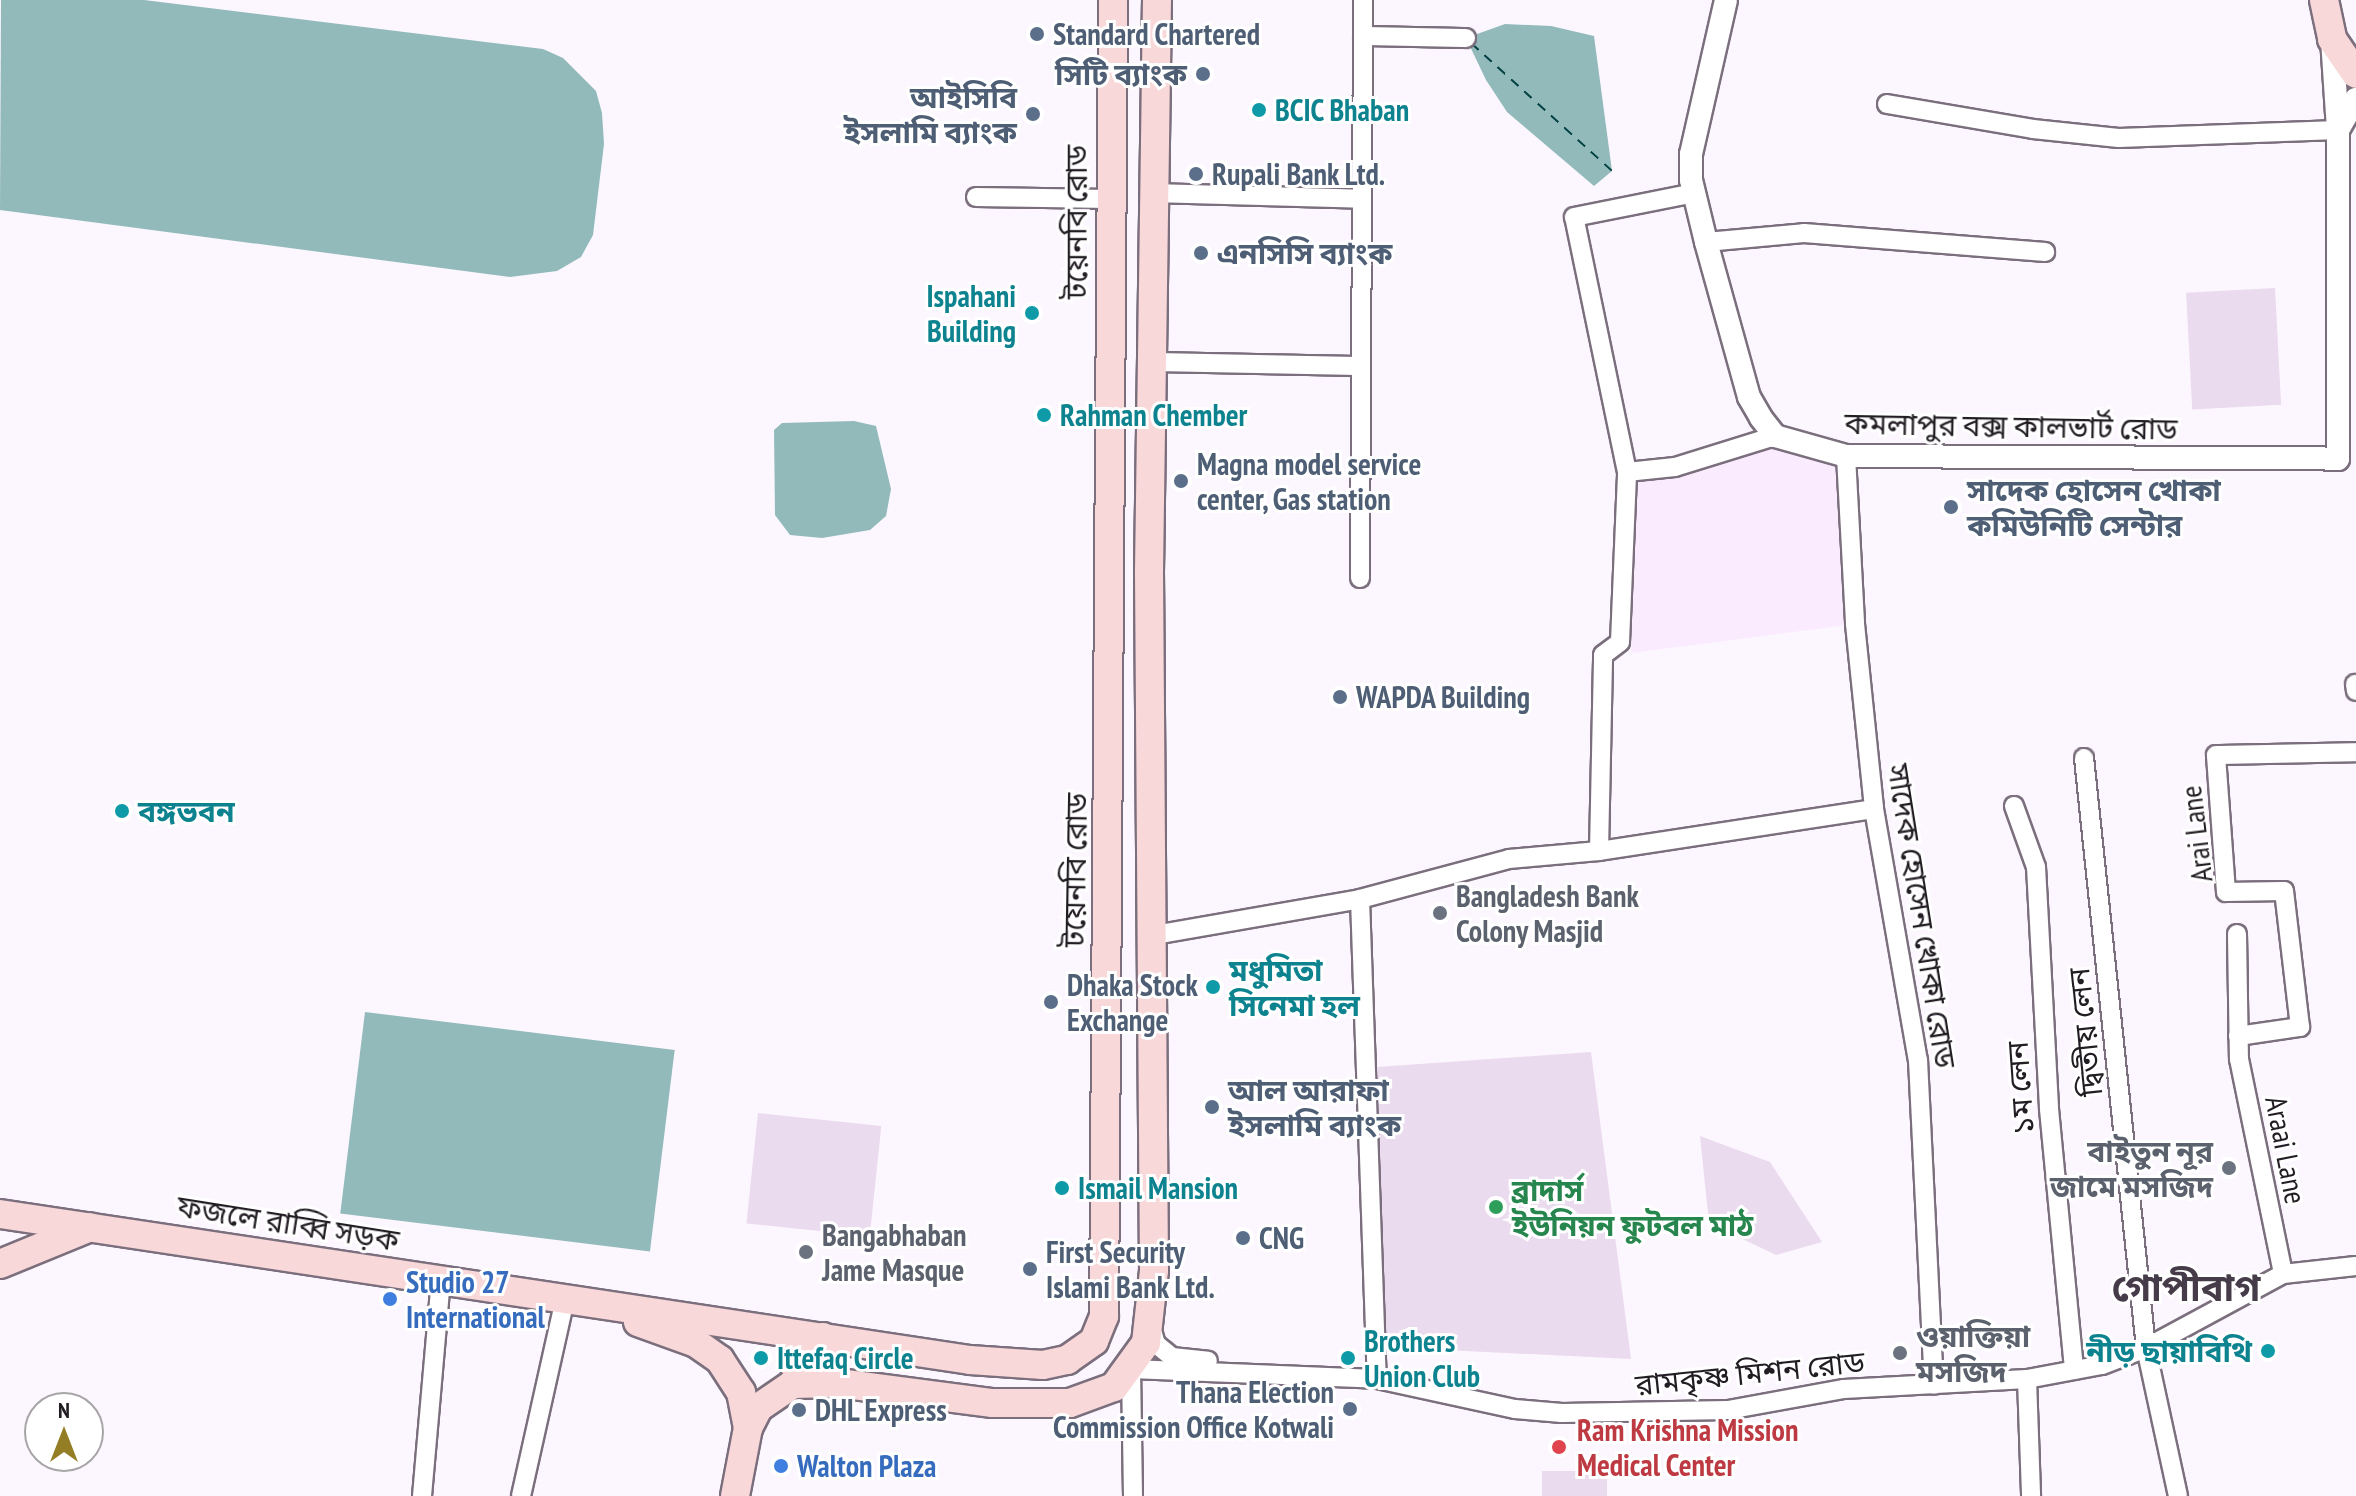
<!DOCTYPE html>
<html>
<head>
<meta charset="utf-8">
<style>
	body { margin:0 }
	#map { position:relative; width:2356px; height:1496px; overflow:hidden; background:#fcf7fe; font-family:"PT Sans Narrow","Noto Sans Bengali",sans-serif }
	div>[style] { position:absolute }
	.built>* { inset:0; background:#faebfe }
	.green>* { inset:0; background:#ebdbee; transform-origin:0 0 }
	.water>* { inset:0; background:#92babb; transform-origin:0 0 }
	.ferry>* { height:2px; margin-top:-1px; transform-origin:0; background:repeating-linear-gradient(90deg,#003f41 0 10px,transparent 0 18px) }
	.roads { filter:drop-shadow(2px 0 #7b6f7d) drop-shadow(-2px 0 #7b6f7d) drop-shadow(0 2px #7b6f7d) drop-shadow(0 -2px #7b6f7d) }
	.minor>* { height:18px; margin:-9px; padding:0 9px; transform-origin:9px; border-radius:9px; background:#fff }
	.tertiary>* { height:22px; margin:-11px; padding:0 11px; transform-origin:11px; border-radius:11px; background:#fff }
	.primary>* { height:28px; margin:-14px; padding:0 14px; transform-origin:14px; border-radius:14px; background:#f9d8da }
	.dots>* { width:22px; height:22px; translate:-50% -50%; box-sizing:border-box; border:4px solid #fff; border-radius:50% }
	span { translate:-50% -50%; white-space:nowrap; text-align:center; line-height:1.15; -webkit-text-stroke:6px #fff; paint-order:stroke }
	.service-label { font-size:30px; color:#4e5e75; font-weight:700 }
	.left { translate:0 -50%; text-align:left }
	.right { translate:-100% -50%; text-align:right }
	.culture-label { font-size:30px; color:#0d838f; font-weight:700 }
	.street-label { font-size:30px; color:#221d23 }
	.worship-label { font-size:30px; color:#5b616d; font-weight:700 }
	.leisure-label { font-size:30px; color:#27864d; font-weight:700 }
	.shop-label { font-size:30px; color:#366cbe; font-weight:700 }
	.health-label { font-size:30px; color:#be3a42; font-weight:700 }
	.district-label { font-size:38px; color:#463c49; font-weight:700 }
	.north { position:absolute; left:24px; top:1392px; width:80px; height:80px; box-sizing:border-box; background:#fff; border:2px solid #a7a5a7; border-radius:50%; rotate:0deg; font-size:22px; font-weight:700; line-height:32px; text-align:center; color:#221d23 }
	.north::after { content:''; display:block; margin:auto; width:28px; height:36px; background:#947e25; clip-path:polygon(50% 0,100% 100%,50% 72%,0 100%) }
</style>
</head>
<body>
<div id="map">
	<div class="built">
		<div style="clip-path:polygon(1775px 436px,1846px 456px,1855px 624px,1631px 653px,1637px 472px)"></div>
	</div>
	<div class="green">
		<div style="left:2275px;top:288px;width:117px;height:89px;rotate:87deg"></div>
		<div style="clip-path:polygon(1591px 1052px,1631px 1359px,1385px 1347px,1377px 1067px)"></div>
		<div style="left:758px;top:1113px;width:124px;height:111px;rotate:6deg"></div>
		<div style="clip-path:polygon(1700px 1136px,1770px 1162px,1822px 1242px,1776px 1255px,1709px 1223px)"></div>
		<div style="left:1542px;top:1471px;width:65px;height:25px"></div>
	</div>
	<div class="water">
		<div style="clip-path:polygon(1px 0,144px 0,543px 49px,563px 58px,596px 91px,602px 113px,604px 144px,593px 235px,581px 257px,557px 271px,510px 277px,0 210px)"></div>
		<div style="clip-path:polygon(1505px 24px,1551px 26px,1594px 36px,1612px 171px,1594px 186px,1507px 112px,1486px 80px,1466px 38px)"></div>
		<div style="clip-path:polygon(854px 421px,876px 426px,891px 489px,886px 516px,870px 530px,822px 538px,790px 535px,775px 515px,774px 430px,782px 423px)"></div>
		<div style="left:365px;top:1012px;width:312px;height:203px;rotate:7deg"></div>
	</div>
	<div class="ferry">
		<div style="left:1471px;top:43px;width:190px;rotate:42.2deg"></div>
	</div>
	<div class="roads">
		<div class="minor">
			<div style="left:1363px;top:36px;width:103px;rotate:1.1deg"></div>
			<div style="left:1887px;top:104px;width:148px;rotate:9.7deg"></div>
			<div style="left:2033px;top:129px;width:86px;rotate:6deg"></div>
			<div style="left:2119px;top:138px;width:219px;rotate:-2.1deg"></div>
			<div style="left:1152px;top:193px;width:210px;rotate:1.6deg"></div>
			<div style="left:976px;top:197px;width:134px;rotate:0.9deg"></div>
			<div style="left:1706px;top:242px;width:98px;rotate:-5.2deg"></div>
			<div style="left:1804px;top:233px;width:242px;rotate:4.5deg"></div>
			<div style="left:1152px;top:362px;width:209px;rotate:1.1deg"></div>
			<div style="left:1846px;top:456px;width:168px;rotate:86.9deg"></div>
			<div style="left:1855px;top:624px;width:186px;rotate:84.1deg"></div>
			<div style="left:1874px;top:809px;width:255px;rotate:80.1deg"></div>
			<div style="left:1918px;top:1060px;width:325px;rotate:87.2deg"></div>
			<div style="left:1627px;top:472px;width:260px;rotate:-101.7deg"></div>
			<div style="left:1574px;top:217px;width:122px;rotate:-11.3deg"></div>
			<div style="left:1360px;top:578px;width:578px;rotate:-89.7deg"></div>
			<div style="left:2355px;top:684px;width:7px;rotate:82deg"></div>
			<div style="left:2084px;top:758px;width:593px;rotate:84deg"></div>
			<div style="left:2146px;top:1348px;width:151px;rotate:77.8deg"></div>
			<div style="left:2014px;top:806px;width:65px;rotate:70.2deg"></div>
			<div style="left:2036px;top:867px;width:242px;rotate:86.9deg"></div>
			<div style="left:2049px;top:1109px;width:262px;rotate:84.5deg"></div>
			<div style="left:1599px;top:851px;width:196px;rotate:-88.8deg"></div>
			<div style="left:1603px;top:655px;width:21px;rotate:-37deg"></div>
			<div style="left:1620px;top:642px;width:170px;rotate:-87.6deg"></div>
			<div style="left:1627px;top:472px;width:48px;rotate:-5.9deg"></div>
			<div style="left:1675px;top:467px;width:105px;rotate:-17.2deg"></div>
			<div style="left:1360px;top:899px;width:480px;rotate:88deg"></div>
			<div style="left:2237px;top:934px;width:125px;rotate:89.1deg"></div>
			<div style="left:2239px;top:1059px;width:219px;rotate:78.4deg"></div>
			<div style="left:1154px;top:935px;width:209px;rotate:-9.9deg"></div>
			<div style="left:1360px;top:899px;width:154px;rotate:-15deg"></div>
			<div style="left:1509px;top:859px;width:90px;rotate:-5.1deg"></div>
			<div style="left:1599px;top:851px;width:278px;rotate:-8.7deg"></div>
			<div style="left:2238px;top:1036px;width:63px;rotate:-8.3deg"></div>
			<div style="left:2300px;top:1027px;width:137px;rotate:-96.7deg"></div>
			<div style="left:2284px;top:891px;width:58px;rotate:179deg"></div>
			<div style="left:2226px;top:892px;width:137px;rotate:-94.2deg"></div>
			<div style="left:2216px;top:755px;width:140px;rotate:-1.2deg"></div>
			<div style="left:1151px;top:1327px;width:18px;rotate:74deg"></div>
			<div style="left:1156px;top:1344px;width:21px;rotate:39deg"></div>
			<div style="left:1172px;top:1357px;width:36px;rotate:6deg"></div>
			<div style="left:2027px;top:1379px;width:117px;rotate:88deg"></div>
			<div style="left:422px;top:1496px;width:217px;rotate:-85deg"></div>
			<div style="left:521px;top:1496px;width:202px;rotate:-77.4deg"></div>
			<div style="left:1133px;top:1496px;width:127px;rotate:-90.9deg"></div>
			<div style="left:1131px;top:1369px;width:246px;rotate:2.3deg"></div>
			<div style="left:1377px;top:1379px;width:141px;rotate:12.3deg"></div>
			<div style="left:1515px;top:1409px;width:47px;rotate:4.9deg"></div>
			<div style="left:1562px;top:1413px;width:166px;rotate:-1deg"></div>
			<div style="left:1728px;top:1410px;width:118px;rotate:-10.3deg"></div>
			<div style="left:1844px;top:1389px;width:183px;rotate:-3.1deg"></div>
			<div style="left:2027px;top:1379px;width:76px;rotate:-10.6deg"></div>
			<div style="left:2102px;top:1365px;width:47px;rotate:-21.1deg"></div>
			<div style="left:2146px;top:1348px;width:156px;rotate:-28.4deg"></div>
			<div style="left:2283px;top:1274px;width:73px;rotate:-6.3deg"></div>
		</div>
		<div class="tertiary">
			<div style="left:1726px;top:0;width:158px;rotate:102.8deg"></div>
			<div style="left:1691px;top:154px;width:26px;rotate:90deg"></div>
			<div style="left:1691px;top:180px;width:64px;rotate:76.4deg"></div>
			<div style="left:1706px;top:242px;width:161px;rotate:74.5deg"></div>
			<div style="left:1749px;top:397px;width:24px;rotate:60deg"></div>
			<div style="left:1761px;top:418px;width:23px;rotate:52deg"></div>
			<div style="left:1775px;top:436px;width:74px;rotate:15.7deg"></div>
			<div style="left:1846px;top:456px;width:492px;rotate:0.3deg"></div>
			<div style="left:2338px;top:459px;width:329px;rotate:-90deg"></div>
			<div style="left:2338px;top:130px;width:36px;rotate:-60deg"></div>
			<div style="left:2332px;top:39px;width:90px;rotate:86.2deg"></div>
		</div>
		<div class="primary">
			<div style="left:2324px;top:0;width:40px;rotate:78deg"></div>
			<div style="left:2332px;top:39px;width:42px;rotate:55.6deg"></div>
			<div style="left:0;top:1214px;width:981px;rotate:8.56deg"></div>
			<div style="left:970px;top:1360px;width:73px;rotate:3.9deg"></div>
			<div style="left:1043px;top:1365px;width:25px;rotate:-12deg"></div>
			<div style="left:1067px;top:1360px;width:33px;rotate:-35deg"></div>
			<div style="left:1094px;top:1341px;width:27px;rotate:-68deg"></div>
			<div style="left:1104px;top:1316px;width:1316px;rotate:-89.61deg"></div>
			<div style="left:0;top:1264px;width:97px;rotate:-22.3deg"></div>
			<div style="left:638px;top:1322px;width:62px;rotate:19.9deg"></div>
			<div style="left:696px;top:1343px;width:29px;rotate:35deg"></div>
			<div style="left:720px;top:1360px;width:38px;rotate:57deg"></div>
			<div style="left:741px;top:1392px;width:37px;rotate:79deg"></div>
			<div style="left:810px;top:1381px;width:21px;rotate:-135deg"></div>
			<div style="left:795px;top:1366px;width:11px;rotate:-80deg"></div>
			<div style="left:797px;top:1355px;width:15px;rotate:-53deg"></div>
			<div style="left:806px;top:1343px;width:18px;rotate:-19deg"></div>
			<div style="left:735px;top:1496px;width:69px;rotate:-79.2deg"></div>
			<div style="left:748px;top:1428px;width:22px;rotate:-63deg"></div>
			<div style="left:758px;top:1408px;width:42px;rotate:-34.4deg"></div>
			<div style="left:793px;top:1384px;width:45px;rotate:-1.3deg"></div>
			<div style="left:838px;top:1383px;width:156px;rotate:7.4deg"></div>
			<div style="left:993px;top:1403px;width:77px"></div>
			<div style="left:1070px;top:1403px;width:47px;rotate:-20deg"></div>
			<div style="left:1114px;top:1387px;width:54px;rotate:-54deg"></div>
			<div style="left:1146px;top:1343px;width:73px;rotate:-83.7deg"></div>
			<div style="left:1154px;top:1270px;width:698px;rotate:-90.41deg"></div>
			<div style="left:1149px;top:572px;width:572px;rotate:-89.2deg"></div>
		</div>
	</div>
	<div class="dots">
		<div style="left:1037px;top:34px;background:#5c6f8a"></div>
		<div style="left:1203px;top:74px;background:#5c6f8a"></div>
		<div style="left:1259px;top:110px;background:#0f9aa8"></div>
		<div style="left:1033px;top:114px;background:#5c6f8a"></div>
		<div style="left:1196px;top:174px;background:#5c6f8a"></div>
		<div style="left:1201px;top:253px;background:#5c6f8a"></div>
		<div style="left:1032px;top:313px;background:#0f9aa8"></div>
		<div style="left:1044px;top:415px;background:#0f9aa8"></div>
		<div style="left:1181px;top:481px;background:#5c6f8a"></div>
		<div style="left:1951px;top:507px;background:#5c6f8a"></div>
		<div style="left:1340px;top:697px;background:#5c6f8a"></div>
		<div style="left:122px;top:811px;background:#0f9aa8"></div>
		<div style="left:1440px;top:913px;background:#6b7280"></div>
		<div style="left:1213px;top:987px;background:#0f9aa8"></div>
		<div style="left:1051px;top:1002px;background:#5c6f8a"></div>
		<div style="left:1212px;top:1107px;background:#5c6f8a"></div>
		<div style="left:2229px;top:1168px;background:#6b7280"></div>
		<div style="left:1062px;top:1188px;background:#0f9aa8"></div>
		<div style="left:1496px;top:1207px;background:#2e9e5b"></div>
		<div style="left:1243px;top:1238px;background:#5c6f8a"></div>
		<div style="left:806px;top:1252px;background:#6b7280"></div>
		<div style="left:1030px;top:1269px;background:#5c6f8a"></div>
		<div style="left:390px;top:1299px;background:#3f7fe0"></div>
		<div style="left:2268px;top:1351px;background:#0f9aa8"></div>
		<div style="left:1900px;top:1353px;background:#6b7280"></div>
		<div style="left:761px;top:1358px;background:#0f9aa8"></div>
		<div style="left:1348px;top:1358px;background:#0f9aa8"></div>
		<div style="left:1350px;top:1409px;background:#5c6f8a"></div>
		<div style="left:799px;top:1410px;background:#5c6f8a"></div>
		<div style="left:1559px;top:1447px;background:#e0444e"></div>
		<div style="left:781px;top:1466px;background:#3f7fe0"></div>
	</div>
	<div class="service-label">
		<span class="left" style="left:1053px;top:34px">Standard Chartered</span>
		<span class="right" style="left:1187px;top:74px">সিটি ব্যাংক</span>
		<span class="right" style="left:1017px;top:114px">আইসিবি<br>ইসলামি ব্যাংক</span>
		<span class="left" style="left:1212px;top:174px">Rupali Bank Ltd.</span>
		<span class="left" style="left:1217px;top:253px">এনসিসি ব্যাংক</span>
		<span class="left" style="left:1197px;top:481px">Magna model service<br>center, Gas station</span>
		<span class="left" style="left:1967px;top:507px">সাদেক হোসেন খোকা<br>কমিউনিটি সেন্টার</span>
		<span class="left" style="left:1356px;top:697px">WAPDA Building</span>
		<span class="left" style="left:1067px;top:1002px">Dhaka Stock<br>Exchange</span>
		<span class="left" style="left:1228px;top:1107px">আল আরাফা<br>ইসলামি ব্যাংক</span>
		<span class="left" style="left:1259px;top:1238px">CNG</span>
		<span class="left" style="left:1046px;top:1269px">First Security<br>Islami Bank Ltd.</span>
		<span class="right" style="left:1334px;top:1409px">Thana Election<br>Commission Office Kotwali</span>
		<span class="left" style="left:815px;top:1410px">DHL Express</span>
	</div>
	<div class="culture-label">
		<span class="left" style="left:1275px;top:110px">BCIC Bhaban</span>
		<span class="right" style="left:1016px;top:313px">Ispahani<br>Building</span>
		<span class="left" style="left:1060px;top:415px">Rahman Chember</span>
		<span class="left" style="left:138px;top:811px">বঙ্গভবন</span>
		<span class="left" style="left:1229px;top:987px">মধুমিতা<br>সিনেমা হল</span>
		<span class="left" style="left:1078px;top:1188px">Ismail Mansion</span>
		<span class="left" style="left:1364px;top:1358px">Brothers<br>Union Club</span>
		<span class="right" style="left:2252px;top:1351px">নীড় ছায়াবিথি</span>
		<span class="left" style="left:777px;top:1358px">Ittefaq Circle</span>
	</div>
	<div class="street-label">
		<span style="left:1076px;top:222px;rotate:-90deg">টয়েনবি রোড</span>
		<span style="left:2011px;top:426px;rotate:1deg">কমলাপুর বক্স কালভার্ট রোড</span>
		<span style="left:2196px;top:834px;rotate:-97deg">Arai Lane</span>
		<span style="left:1075px;top:870px;rotate:-89deg">টয়েনবি রোড</span>
		<span style="left:1922px;top:916px;rotate:81deg">সাদেক হোসেন খোকা রোড</span>
		<span style="left:2085px;top:1032px;rotate:-96deg">দ্বিতীয় লেন</span>
		<span style="left:2020px;top:1088px;rotate:-94deg">১ম লেন</span>
		<span style="left:2286px;top:1150px;rotate:79deg">Araai Lane</span>
		<span style="left:288px;top:1223px;rotate:9deg">ফজলে রাব্বি সড়ক</span>
		<span style="left:1750px;top:1373px;rotate:-6deg">রামকৃষ্ণ মিশন রোড</span>
	</div>
	<div class="worship-label">
		<span class="left" style="left:1456px;top:913px">Bangladesh Bank<br>Colony Masjid</span>
		<span class="right" style="left:2213px;top:1168px">বাইতুন নূর<br>জামে মসজিদ</span>
		<span class="left" style="left:822px;top:1252px">Bangabhaban<br>Jame Masque</span>
		<span class="left" style="left:1916px;top:1353px">ওয়াক্তিয়া<br>মসজিদ</span>
	</div>
	<div class="leisure-label">
		<span class="left" style="left:1512px;top:1207px">ব্রাদার্স<br>ইউনিয়ন ফুটবল মাঠ</span>
	</div>
	<div class="shop-label">
		<span class="left" style="left:406px;top:1299px">Studio 27<br>International</span>
		<span class="left" style="left:797px;top:1466px">Walton Plaza</span>
	</div>
	<div class="health-label">
		<span class="left" style="left:1577px;top:1447px">Ram Krishna Mission<br>Medical Center</span>
	</div>
	<div class="district-label">
		<span style="left:2186px;top:1287px">গোপীবাগ</span>
	</div>
	<div class="north">N</div>
</div>
</body>
</html>
